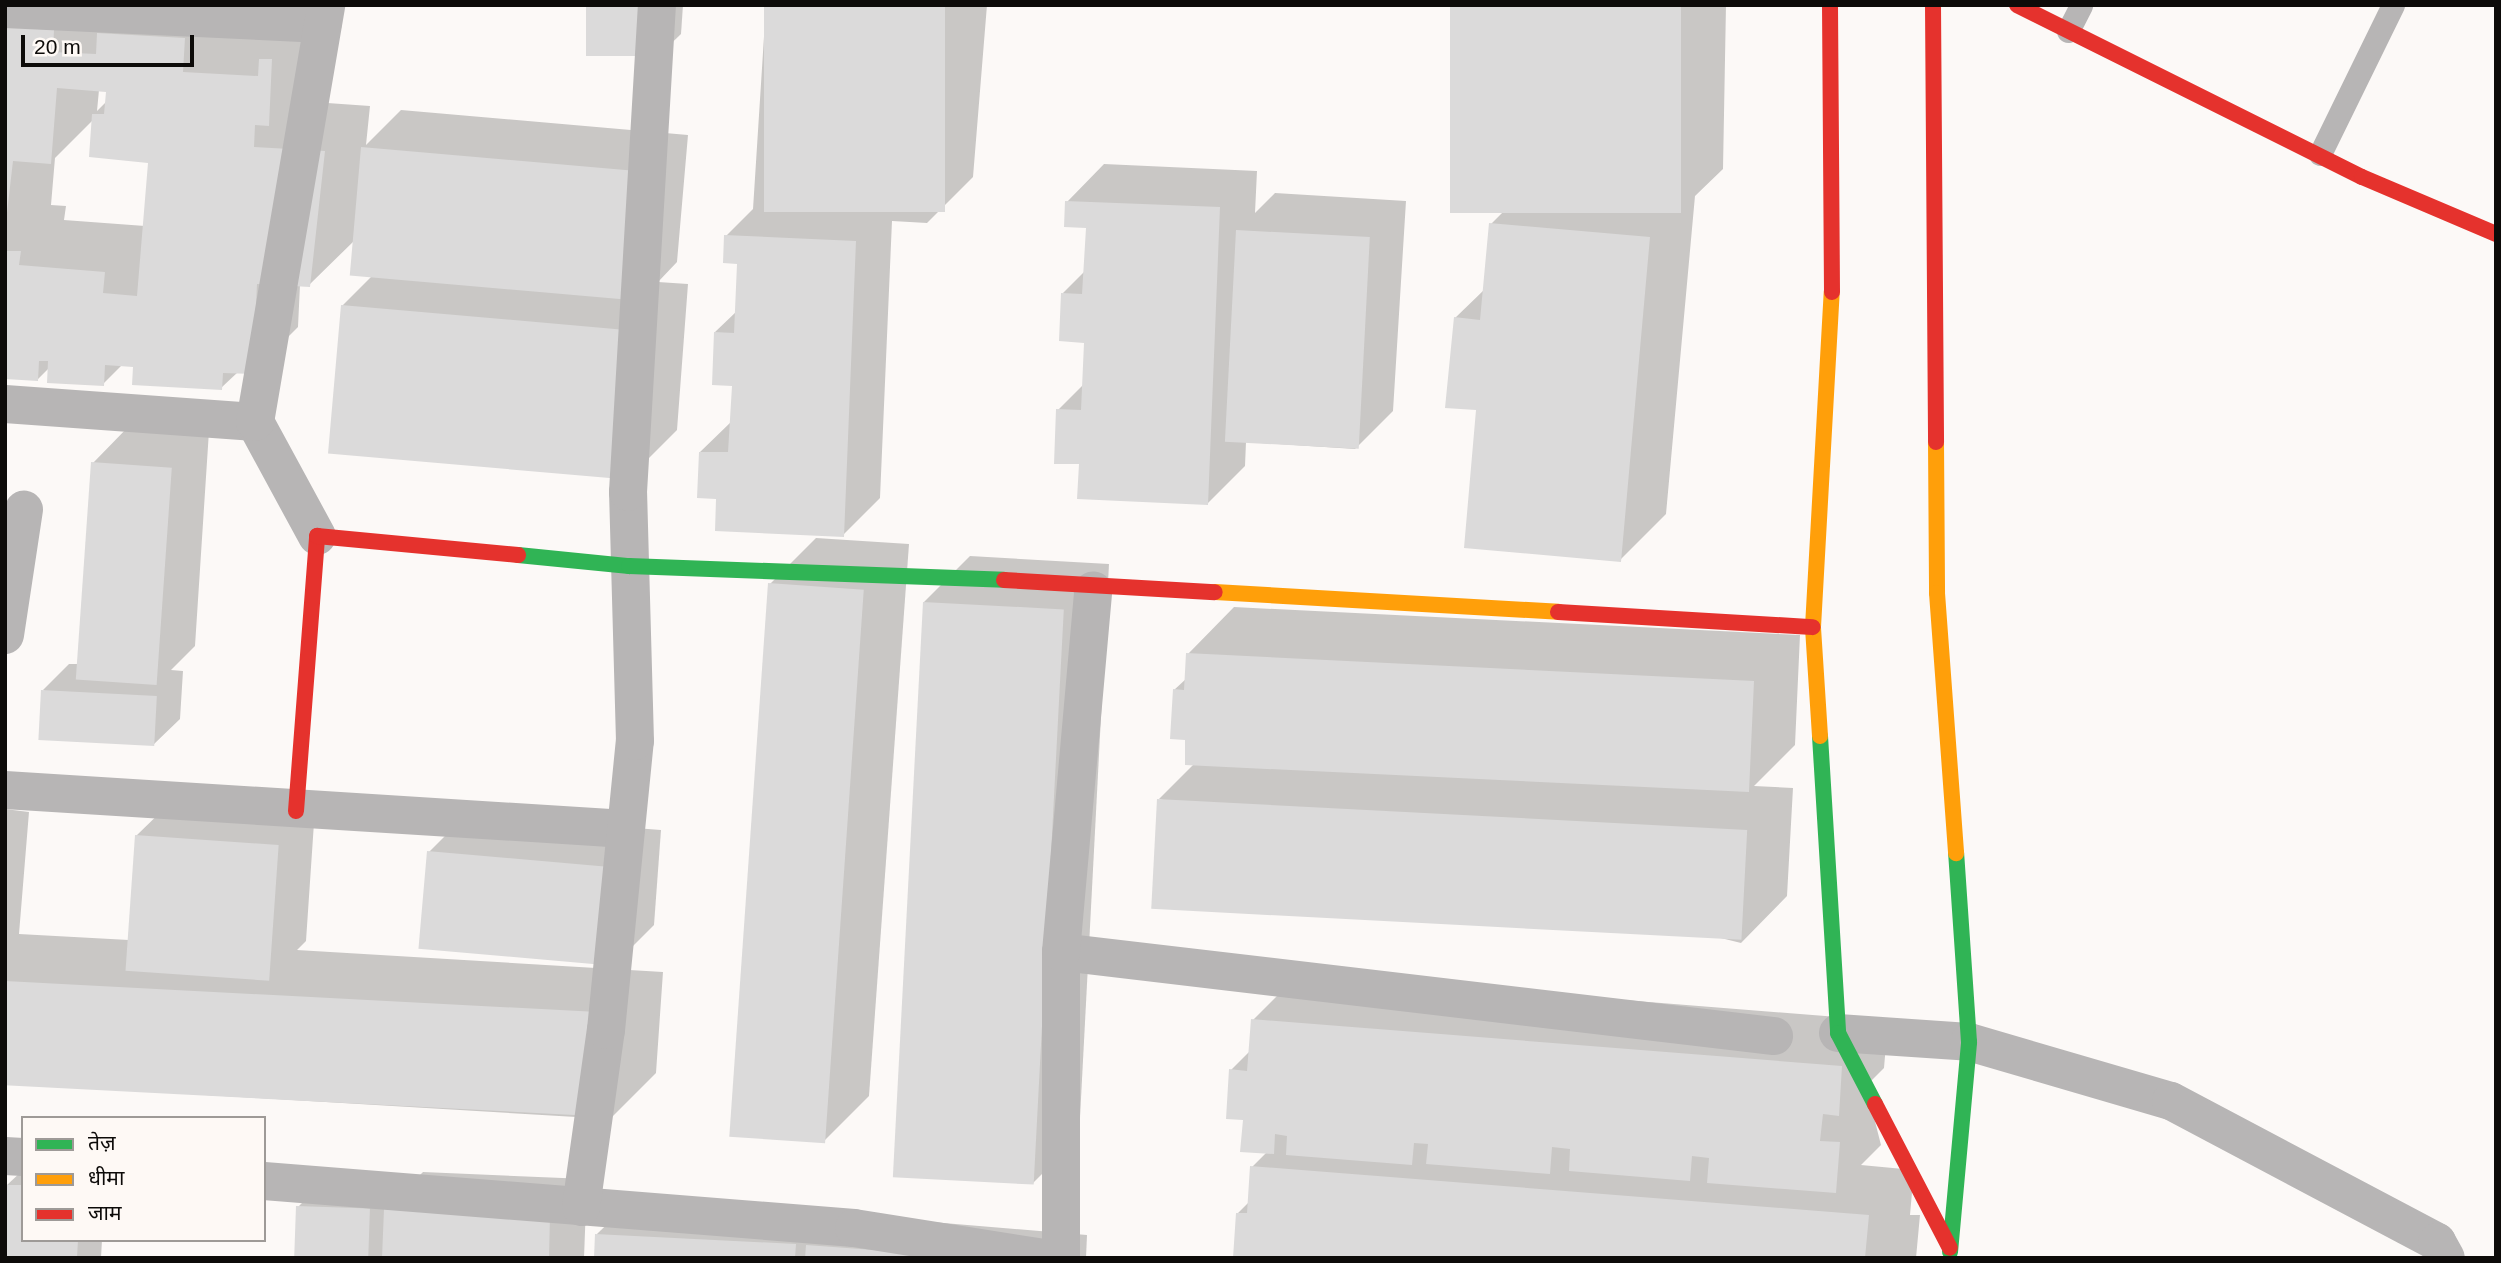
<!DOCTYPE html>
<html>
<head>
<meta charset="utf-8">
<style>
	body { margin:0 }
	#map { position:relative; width:2501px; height:1263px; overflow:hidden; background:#fcf9f7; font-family:Helvetica,"Noto Sans Devanagari",sans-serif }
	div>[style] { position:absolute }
	.shadow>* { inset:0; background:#0003 }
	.building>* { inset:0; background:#dbdada; transform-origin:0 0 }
	.lane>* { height:23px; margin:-11.5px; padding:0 11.5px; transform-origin:11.5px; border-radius:11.5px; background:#b7b5b5 }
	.street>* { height:38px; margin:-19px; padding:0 19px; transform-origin:19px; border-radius:19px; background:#b7b5b5 }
	.fast>* { height:16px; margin:-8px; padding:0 8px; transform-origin:8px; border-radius:8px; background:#30b455 }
	.slow>* { height:16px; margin:-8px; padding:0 8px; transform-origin:8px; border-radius:8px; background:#ff9f0a }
	.jam>* { height:16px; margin:-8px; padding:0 8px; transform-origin:8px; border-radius:8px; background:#e5322d }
	span { translate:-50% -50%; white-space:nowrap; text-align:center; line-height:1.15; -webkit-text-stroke:7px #fef9f5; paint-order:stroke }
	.frame { position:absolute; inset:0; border:7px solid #0d0b09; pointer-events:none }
	.legend { position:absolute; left:21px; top:1116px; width:245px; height:126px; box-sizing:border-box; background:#fef9f5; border:2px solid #9e9a97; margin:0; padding:9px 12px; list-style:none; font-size:21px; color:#0d0b09 }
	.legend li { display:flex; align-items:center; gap:14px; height:35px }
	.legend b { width:35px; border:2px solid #9e9a97 }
	.scale { position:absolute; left:21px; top:35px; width:173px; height:32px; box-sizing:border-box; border:4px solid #0d0b09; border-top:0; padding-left:9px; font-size:21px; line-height:24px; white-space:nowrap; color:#0d0b09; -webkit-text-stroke:5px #fef9f5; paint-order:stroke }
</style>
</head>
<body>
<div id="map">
	<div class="shadow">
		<div style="clip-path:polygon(evenodd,5px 5px,307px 13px,299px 101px,370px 106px,366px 145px,401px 110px,688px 135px,677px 262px,658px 282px,688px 284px,677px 430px,631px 476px,342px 306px,372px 276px,355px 240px,309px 285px,300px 285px,298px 327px,252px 373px,238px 372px,221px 388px,123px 364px,103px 384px,50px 367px,37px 380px,5px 378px,5px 5px,99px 90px,108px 90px,107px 101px,97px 111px,99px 90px,5px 5px,93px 120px,150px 161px,145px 226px,64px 220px,66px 206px,51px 205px,55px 158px,93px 120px)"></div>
		<div style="clip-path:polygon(588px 5px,683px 5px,681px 34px,654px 60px)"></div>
		<div style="clip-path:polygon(766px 5px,987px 5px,973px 177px,927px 223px,892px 221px,880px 498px,843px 535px,700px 452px,732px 421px,734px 385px,715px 332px,737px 311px,739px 262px,726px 236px,753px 209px)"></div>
		<div style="clip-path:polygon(1452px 5px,1726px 5px,1723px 169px,1695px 196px,1666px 514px,1620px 560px,1478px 409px,1455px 318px,1485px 289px,1491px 224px,1503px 212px)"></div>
		<div style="clip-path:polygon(1104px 164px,1257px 171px,1255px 213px,1275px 193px,1406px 201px,1393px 411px,1355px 449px,1246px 442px,1245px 466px,1208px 503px,1081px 462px,1058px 410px,1084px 384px,1085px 341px,1063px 293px,1085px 271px,1088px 226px,1067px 202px)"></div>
		<div style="clip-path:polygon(130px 425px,209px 431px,195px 646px,171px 670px,183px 671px,180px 719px,153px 745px,43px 690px,69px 664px,80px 664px,93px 463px)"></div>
		<div style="clip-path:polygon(816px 538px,909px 544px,869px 1096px,823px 1142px,770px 584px)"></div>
		<div style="clip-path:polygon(970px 556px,1109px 564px,1079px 1137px,1033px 1183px,924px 602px)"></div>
		<div style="clip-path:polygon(1234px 607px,1800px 635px,1795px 745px,1754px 786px,1793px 788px,1787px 896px,1741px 943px,1159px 799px,1194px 764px,1174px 690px,1187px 678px,1188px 654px)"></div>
		<div style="clip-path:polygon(174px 799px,315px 808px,306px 941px,297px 950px,663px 972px,656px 1073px,610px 1119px,5px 1083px,5px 809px,29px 812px,19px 934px,129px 940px,136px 836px)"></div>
		<div style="clip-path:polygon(466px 815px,661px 830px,654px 925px,617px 962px,429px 852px)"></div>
		<div style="clip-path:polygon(1299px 974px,1888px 1021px,1884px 1068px,1866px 1086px,1881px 1145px,1861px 1165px,1914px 1170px,1910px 1215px,1920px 1215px,1916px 1258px,1235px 1258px,1238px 1213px,1249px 1202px,1252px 1167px,1267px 1152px,1245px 1119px,1231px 1070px,1250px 1051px,1253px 1020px)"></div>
		<div style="clip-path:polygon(23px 1170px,23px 1240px,102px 1240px,101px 1258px,5px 1258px,7px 1185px)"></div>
		<div style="clip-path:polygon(423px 1172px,587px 1179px,584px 1258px,296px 1258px,298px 1207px,324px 1181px,395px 1200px)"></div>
		<div style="clip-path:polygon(635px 1197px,1087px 1235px,1086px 1258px,596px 1258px,597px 1234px)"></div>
	</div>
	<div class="building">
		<div style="left:586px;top:5px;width:74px;height:51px"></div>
		<div style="left:764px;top:5px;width:181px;height:207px"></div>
		<div style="left:1450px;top:5px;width:231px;height:208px"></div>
		<div style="clip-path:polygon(5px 27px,54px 30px,53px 52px,96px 54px,97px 33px,185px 38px,183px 72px,258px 76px,259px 59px,272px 59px,269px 126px,255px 125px,254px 147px,325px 151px,310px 287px,257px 284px,253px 374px,223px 373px,222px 390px,132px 385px,133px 367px,105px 365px,104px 386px,47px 383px,48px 361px,39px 361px,38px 381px,5px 379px,5px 251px,21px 251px,19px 265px,105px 272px,103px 293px,137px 296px,148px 163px,89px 157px,92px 114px,104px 114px,106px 92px,57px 88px,51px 164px,13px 161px,5px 230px)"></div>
		<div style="left:361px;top:147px;width:291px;height:129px;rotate:5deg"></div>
		<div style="clip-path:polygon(1065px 201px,1220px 207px,1208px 505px,1077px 499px,1079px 464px,1054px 464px,1056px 409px,1081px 410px,1084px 343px,1059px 341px,1061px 293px,1082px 294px,1086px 228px,1064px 227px)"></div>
		<div style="clip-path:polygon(1489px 223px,1650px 237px,1621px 562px,1464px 548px,1476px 410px,1445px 408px,1454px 317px,1480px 320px)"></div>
		<div style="left:1236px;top:230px;width:134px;height:212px;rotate:3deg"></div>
		<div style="clip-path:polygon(724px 235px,856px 241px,844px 537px,715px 531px,716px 499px,697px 498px,699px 452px,728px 452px,732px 386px,712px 385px,714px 332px,734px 333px,737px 264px,723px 263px)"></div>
		<div style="left:341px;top:305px;width:303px;height:149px;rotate:5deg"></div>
		<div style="left:91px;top:462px;width:81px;height:218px;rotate:4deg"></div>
		<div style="left:768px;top:583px;width:96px;height:555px;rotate:4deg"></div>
		<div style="left:923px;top:602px;width:141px;height:576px;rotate:3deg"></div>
		<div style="clip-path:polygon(1186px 653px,1754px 681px,1749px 792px,1185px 765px,1185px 740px,1170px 739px,1173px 689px,1184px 690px)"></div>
		<div style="left:41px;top:690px;width:116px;height:50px;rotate:3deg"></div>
		<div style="left:1157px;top:799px;width:591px;height:110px;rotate:3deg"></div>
		<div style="left:135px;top:835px;width:144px;height:136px;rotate:4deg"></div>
		<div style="left:427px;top:851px;width:198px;height:98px;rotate:5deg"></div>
		<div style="left:5px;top:981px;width:613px;height:104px;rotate:3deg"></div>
		<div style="clip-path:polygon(1251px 1019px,1842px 1066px,1839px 1116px,1823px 1114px,1820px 1141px,1840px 1142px,1836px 1193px,1707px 1183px,1709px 1158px,1692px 1156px,1690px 1181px,1569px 1171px,1570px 1149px,1552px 1147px,1550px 1174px,1426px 1164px,1428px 1144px,1414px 1143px,1412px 1165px,1286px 1155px,1287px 1136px,1275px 1134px,1274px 1154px,1240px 1152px,1243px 1120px,1226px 1119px,1229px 1069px,1247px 1071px)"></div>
		<div style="clip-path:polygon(1250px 1166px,1869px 1215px,1865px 1258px,1233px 1258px,1236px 1213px,1247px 1213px)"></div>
		<div style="clip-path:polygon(5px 1185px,23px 1185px,23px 1240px,78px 1240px,77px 1258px,5px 1258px)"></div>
		<div style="left:296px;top:1206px;width:74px;height:52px;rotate:2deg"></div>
		<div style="clip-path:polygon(384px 1209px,550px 1216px,549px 1258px,382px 1258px)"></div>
		<div style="clip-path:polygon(595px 1234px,796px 1244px,795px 1258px,594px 1258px)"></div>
		<div style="clip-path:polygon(806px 1245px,915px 1253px,915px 1258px,805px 1258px)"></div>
	</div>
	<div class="lane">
		<div style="left:2068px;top:31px;width:29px;rotate:-63deg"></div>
		<div style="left:2320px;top:154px;width:166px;rotate:-63.9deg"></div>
	</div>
	<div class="street">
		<div style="left:5px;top:9px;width:318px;rotate:2.7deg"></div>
		<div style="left:5px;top:404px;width:251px;rotate:4.1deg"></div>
		<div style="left:317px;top:536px;width:130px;rotate:-118.5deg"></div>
		<div style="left:255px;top:422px;width:423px;rotate:-80.3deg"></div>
		<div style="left:5px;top:635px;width:127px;rotate:-81.4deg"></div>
		<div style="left:5px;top:790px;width:622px;rotate:3.59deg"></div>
		<div style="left:1061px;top:952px;width:718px;rotate:6.72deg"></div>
		<div style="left:1838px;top:1033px;width:131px;rotate:3.9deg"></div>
		<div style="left:1969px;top:1042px;width:210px;rotate:16.3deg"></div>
		<div style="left:2171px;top:1101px;width:301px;rotate:27.9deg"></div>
		<div style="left:2437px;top:1242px;width:18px;rotate:61deg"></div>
		<div style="left:5px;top:1156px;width:18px;rotate:3deg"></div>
		<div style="left:264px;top:1181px;width:592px;rotate:4.55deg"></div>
		<div style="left:854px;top:1228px;width:191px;rotate:9deg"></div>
		<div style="left:581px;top:1207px;width:179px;rotate:-82deg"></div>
		<div style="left:606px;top:1030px;width:290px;rotate:-84.3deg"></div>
		<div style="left:635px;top:741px;width:249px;rotate:-91.6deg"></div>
		<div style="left:628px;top:492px;width:488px;rotate:-86.6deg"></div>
		<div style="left:1061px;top:1258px;width:306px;rotate:-90deg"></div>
		<div style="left:1061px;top:952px;width:363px;rotate:-84.9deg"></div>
	</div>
	<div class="fast">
		<div style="left:518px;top:555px;width:112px;rotate:5.7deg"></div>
		<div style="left:629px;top:566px;width:375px;rotate:2.1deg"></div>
		<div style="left:1820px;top:736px;width:298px;rotate:86.5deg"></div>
		<div style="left:1838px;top:1033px;width:80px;rotate:62.5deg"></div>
		<div style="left:1950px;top:1252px;width:211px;rotate:-84.8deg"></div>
		<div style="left:1969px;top:1042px;width:189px;rotate:-93.9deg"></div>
	</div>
	<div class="slow">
		<div style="left:1936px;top:442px;width:151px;rotate:89.6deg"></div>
		<div style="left:1937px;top:593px;width:261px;rotate:85.8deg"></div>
		<div style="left:1215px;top:592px;width:344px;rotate:3.3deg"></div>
		<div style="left:1820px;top:736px;width:109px;rotate:-93.7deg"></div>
		<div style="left:1813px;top:627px;width:336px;rotate:-86.8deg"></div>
	</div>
	<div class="jam">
		<div style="left:1830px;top:5px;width:287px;rotate:89.6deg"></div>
		<div style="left:1933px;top:5px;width:437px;rotate:89.6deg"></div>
		<div style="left:2017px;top:5px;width:385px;rotate:26.5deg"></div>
		<div style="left:2362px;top:177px;width:146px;rotate:23deg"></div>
		<div style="left:1004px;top:580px;width:211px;rotate:3.3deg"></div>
		<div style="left:1558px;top:612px;width:255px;rotate:3.4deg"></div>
		<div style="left:296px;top:811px;width:276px;rotate:-85.6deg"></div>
		<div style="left:317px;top:536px;width:202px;rotate:5.4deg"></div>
		<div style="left:1875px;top:1104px;width:162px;rotate:62.5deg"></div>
	</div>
	<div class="frame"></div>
	<ul class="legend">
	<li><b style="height:9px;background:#30b455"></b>तेज़</li>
	<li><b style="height:9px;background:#ff9f0a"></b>धीमा</li>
	<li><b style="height:9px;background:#e5322d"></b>जाम</li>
	</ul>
	<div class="scale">20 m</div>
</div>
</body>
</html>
